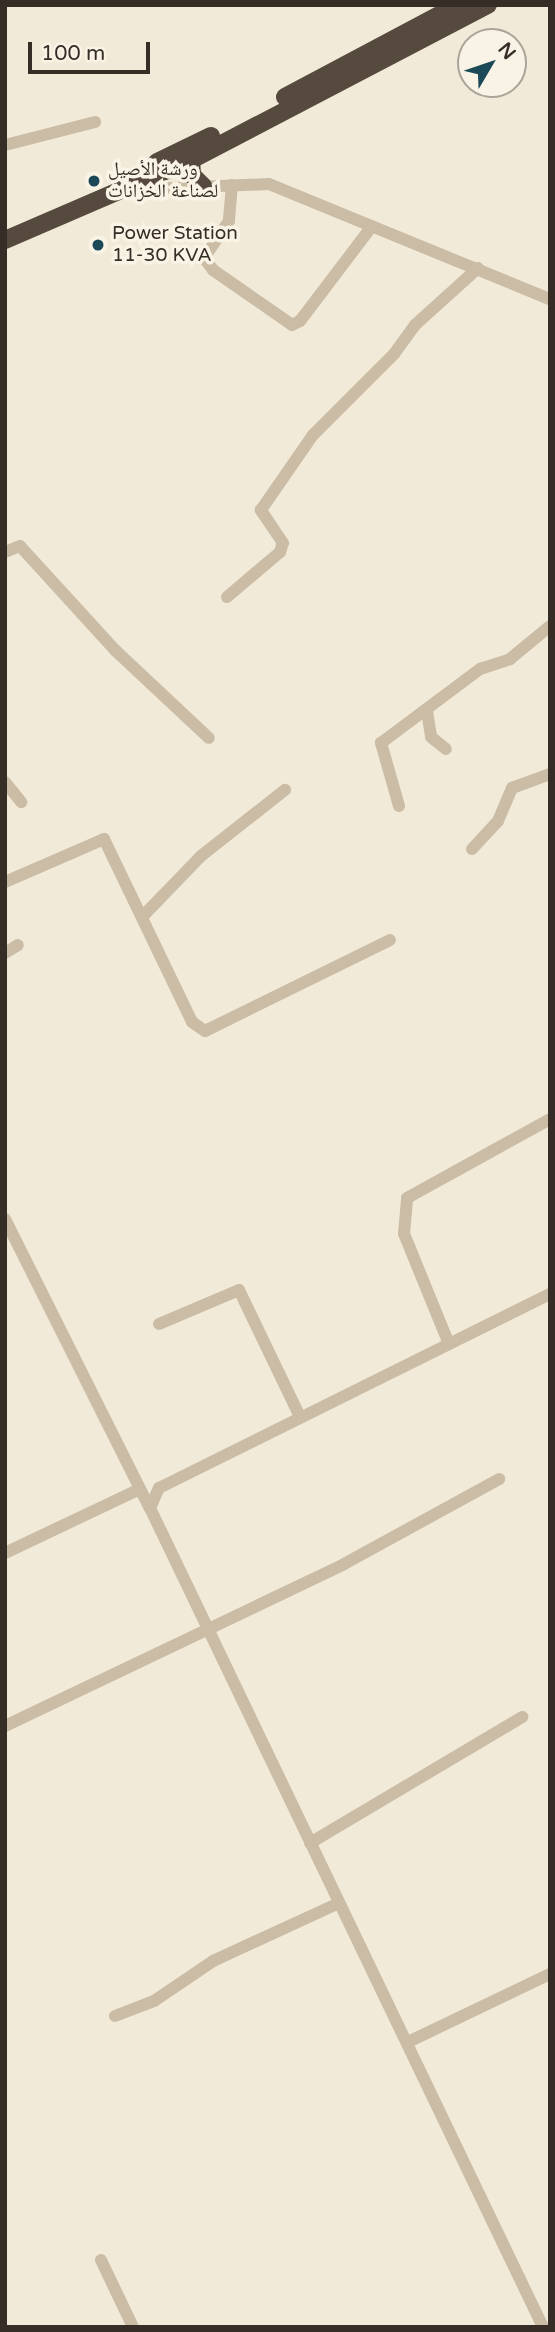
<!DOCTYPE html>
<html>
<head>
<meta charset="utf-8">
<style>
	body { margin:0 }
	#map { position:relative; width:555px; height:2332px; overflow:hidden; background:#f2ead9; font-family:"Varela Round","Noto Naskh Arabic",sans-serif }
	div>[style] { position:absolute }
	.minor>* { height:12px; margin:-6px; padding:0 6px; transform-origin:6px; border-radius:6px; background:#cabca5 }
	.highway>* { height:18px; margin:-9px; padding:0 9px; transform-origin:9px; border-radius:9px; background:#56493d }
	.dots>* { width:19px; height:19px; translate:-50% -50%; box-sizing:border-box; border:4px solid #f9f3e5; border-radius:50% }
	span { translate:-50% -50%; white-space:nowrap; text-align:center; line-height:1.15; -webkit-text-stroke:7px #f9f3e5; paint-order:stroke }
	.poi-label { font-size:19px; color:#352d26 }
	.left { translate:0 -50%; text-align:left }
	.frame { position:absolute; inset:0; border:7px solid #352d26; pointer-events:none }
	.north { position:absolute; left:457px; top:28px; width:70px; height:70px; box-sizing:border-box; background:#f9f3e5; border:2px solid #aba499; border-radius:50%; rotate:51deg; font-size:19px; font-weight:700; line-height:28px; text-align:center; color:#352d26 }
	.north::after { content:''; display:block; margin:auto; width:24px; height:32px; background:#1b4957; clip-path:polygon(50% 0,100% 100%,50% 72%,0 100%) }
	.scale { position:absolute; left:28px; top:42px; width:122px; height:32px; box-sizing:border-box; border:4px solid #352d26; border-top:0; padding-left:9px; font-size:21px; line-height:24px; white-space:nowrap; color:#352d26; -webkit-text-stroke:5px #f9f3e5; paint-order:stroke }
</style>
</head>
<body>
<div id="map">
	<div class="minor">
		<div style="left:5px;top:145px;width:93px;rotate:-14.3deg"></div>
		<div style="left:125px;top:178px;width:11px;rotate:45deg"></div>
		<div style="left:133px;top:186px;width:13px;rotate:13deg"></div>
		<div style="left:146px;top:189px;width:123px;rotate:-2.3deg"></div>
		<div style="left:269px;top:184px;width:304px;rotate:22.3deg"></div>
		<div style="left:232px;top:185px;width:36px;rotate:95deg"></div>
		<div style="left:229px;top:221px;width:45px;rotate:124deg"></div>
		<div style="left:204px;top:258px;width:15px;rotate:53deg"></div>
		<div style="left:213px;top:270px;width:96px;rotate:34.8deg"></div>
		<div style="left:292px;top:325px;width:9px;rotate:-27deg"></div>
		<div style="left:300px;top:321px;width:119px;rotate:-52.8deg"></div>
		<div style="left:5px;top:552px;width:16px;rotate:-22deg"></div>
		<div style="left:20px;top:546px;width:142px;rotate:47.6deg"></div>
		<div style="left:116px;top:651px;width:127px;rotate:43.1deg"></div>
		<div style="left:227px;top:597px;width:70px;rotate:-40.3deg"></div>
		<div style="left:280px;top:552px;width:9px;rotate:-72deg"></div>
		<div style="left:283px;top:543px;width:40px;rotate:-124deg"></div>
		<div style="left:261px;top:510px;width:91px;rotate:-55.3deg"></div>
		<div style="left:313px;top:435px;width:115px;rotate:-45deg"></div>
		<div style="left:394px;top:354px;width:36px;rotate:-54deg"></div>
		<div style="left:415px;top:325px;width:85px;rotate:-42.1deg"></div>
		<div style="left:427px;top:711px;width:26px;rotate:81deg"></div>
		<div style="left:431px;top:737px;width:19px;rotate:39deg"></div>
		<div style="left:5px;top:782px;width:26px;rotate:51deg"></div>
		<div style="left:399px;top:806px;width:66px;rotate:-105.9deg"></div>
		<div style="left:381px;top:743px;width:124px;rotate:-36.8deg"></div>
		<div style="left:480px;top:669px;width:32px;rotate:-18deg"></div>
		<div style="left:510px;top:659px;width:52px;rotate:-39.5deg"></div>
		<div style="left:472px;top:849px;width:38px;rotate:-47deg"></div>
		<div style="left:498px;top:821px;width:36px;rotate:-67deg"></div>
		<div style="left:512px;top:788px;width:40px;rotate:-20.2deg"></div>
		<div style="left:5px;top:882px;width:108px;rotate:-23.5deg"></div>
		<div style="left:104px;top:839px;width:203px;rotate:64.3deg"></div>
		<div style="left:192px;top:1022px;width:16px;rotate:35deg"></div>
		<div style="left:205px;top:1031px;width:206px;rotate:-26.2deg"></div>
		<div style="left:143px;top:916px;width:83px;rotate:-46deg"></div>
		<div style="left:201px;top:856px;width:107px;rotate:-38.2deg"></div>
		<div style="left:5px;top:953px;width:15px;rotate:-32deg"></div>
		<div style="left:5px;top:1219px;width:323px;rotate:63.4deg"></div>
		<div style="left:150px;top:1508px;width:908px;rotate:64.37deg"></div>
		<div style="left:159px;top:1324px;width:87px;rotate:-23deg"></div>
		<div style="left:239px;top:1290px;width:141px;rotate:64.3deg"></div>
		<div style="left:449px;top:1344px;width:119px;rotate:-112.2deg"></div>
		<div style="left:404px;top:1234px;width:36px;rotate:-85deg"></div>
		<div style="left:407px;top:1198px;width:163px;rotate:-28.9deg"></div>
		<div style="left:150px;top:1508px;width:22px;rotate:-66deg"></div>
		<div style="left:159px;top:1488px;width:436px;rotate:-26.4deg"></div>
		<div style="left:5px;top:1553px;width:149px;rotate:-25.4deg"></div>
		<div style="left:5px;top:1726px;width:376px;rotate:-25.5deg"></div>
		<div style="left:344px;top:1564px;width:177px;rotate:-28.7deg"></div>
		<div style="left:310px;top:1843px;width:247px;rotate:-30.7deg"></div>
		<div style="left:115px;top:2016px;width:42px;rotate:-21deg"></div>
		<div style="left:154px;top:2001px;width:71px;rotate:-34.1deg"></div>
		<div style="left:213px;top:1961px;width:139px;rotate:-24.7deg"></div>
		<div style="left:408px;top:2042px;width:157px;rotate:-25.6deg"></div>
		<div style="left:101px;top:2260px;width:74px;rotate:64.5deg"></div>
	</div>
	<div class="highway">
		<div style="left:285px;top:97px;width:196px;rotate:-28deg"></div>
		<div style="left:191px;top:160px;width:15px;rotate:86deg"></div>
		<div style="left:192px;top:175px;width:16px;rotate:45deg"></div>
		<div style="left:157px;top:162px;width:60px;rotate:-25.7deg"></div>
		<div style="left:5px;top:240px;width:202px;rotate:-23.3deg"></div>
		<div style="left:191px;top:160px;width:335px;rotate:-27.6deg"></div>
	</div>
	<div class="dots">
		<div style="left:94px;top:181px;background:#1b4957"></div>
		<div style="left:98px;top:245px;background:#1b4957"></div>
	</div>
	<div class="poi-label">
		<span class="left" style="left:108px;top:181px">ورشة الأصيل<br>لصناعة الخزانات</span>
		<span class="left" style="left:112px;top:245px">Power Station<br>11-30 KVA</span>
	</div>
	<div class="frame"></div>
	<div class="north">N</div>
	<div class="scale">100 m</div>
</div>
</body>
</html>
